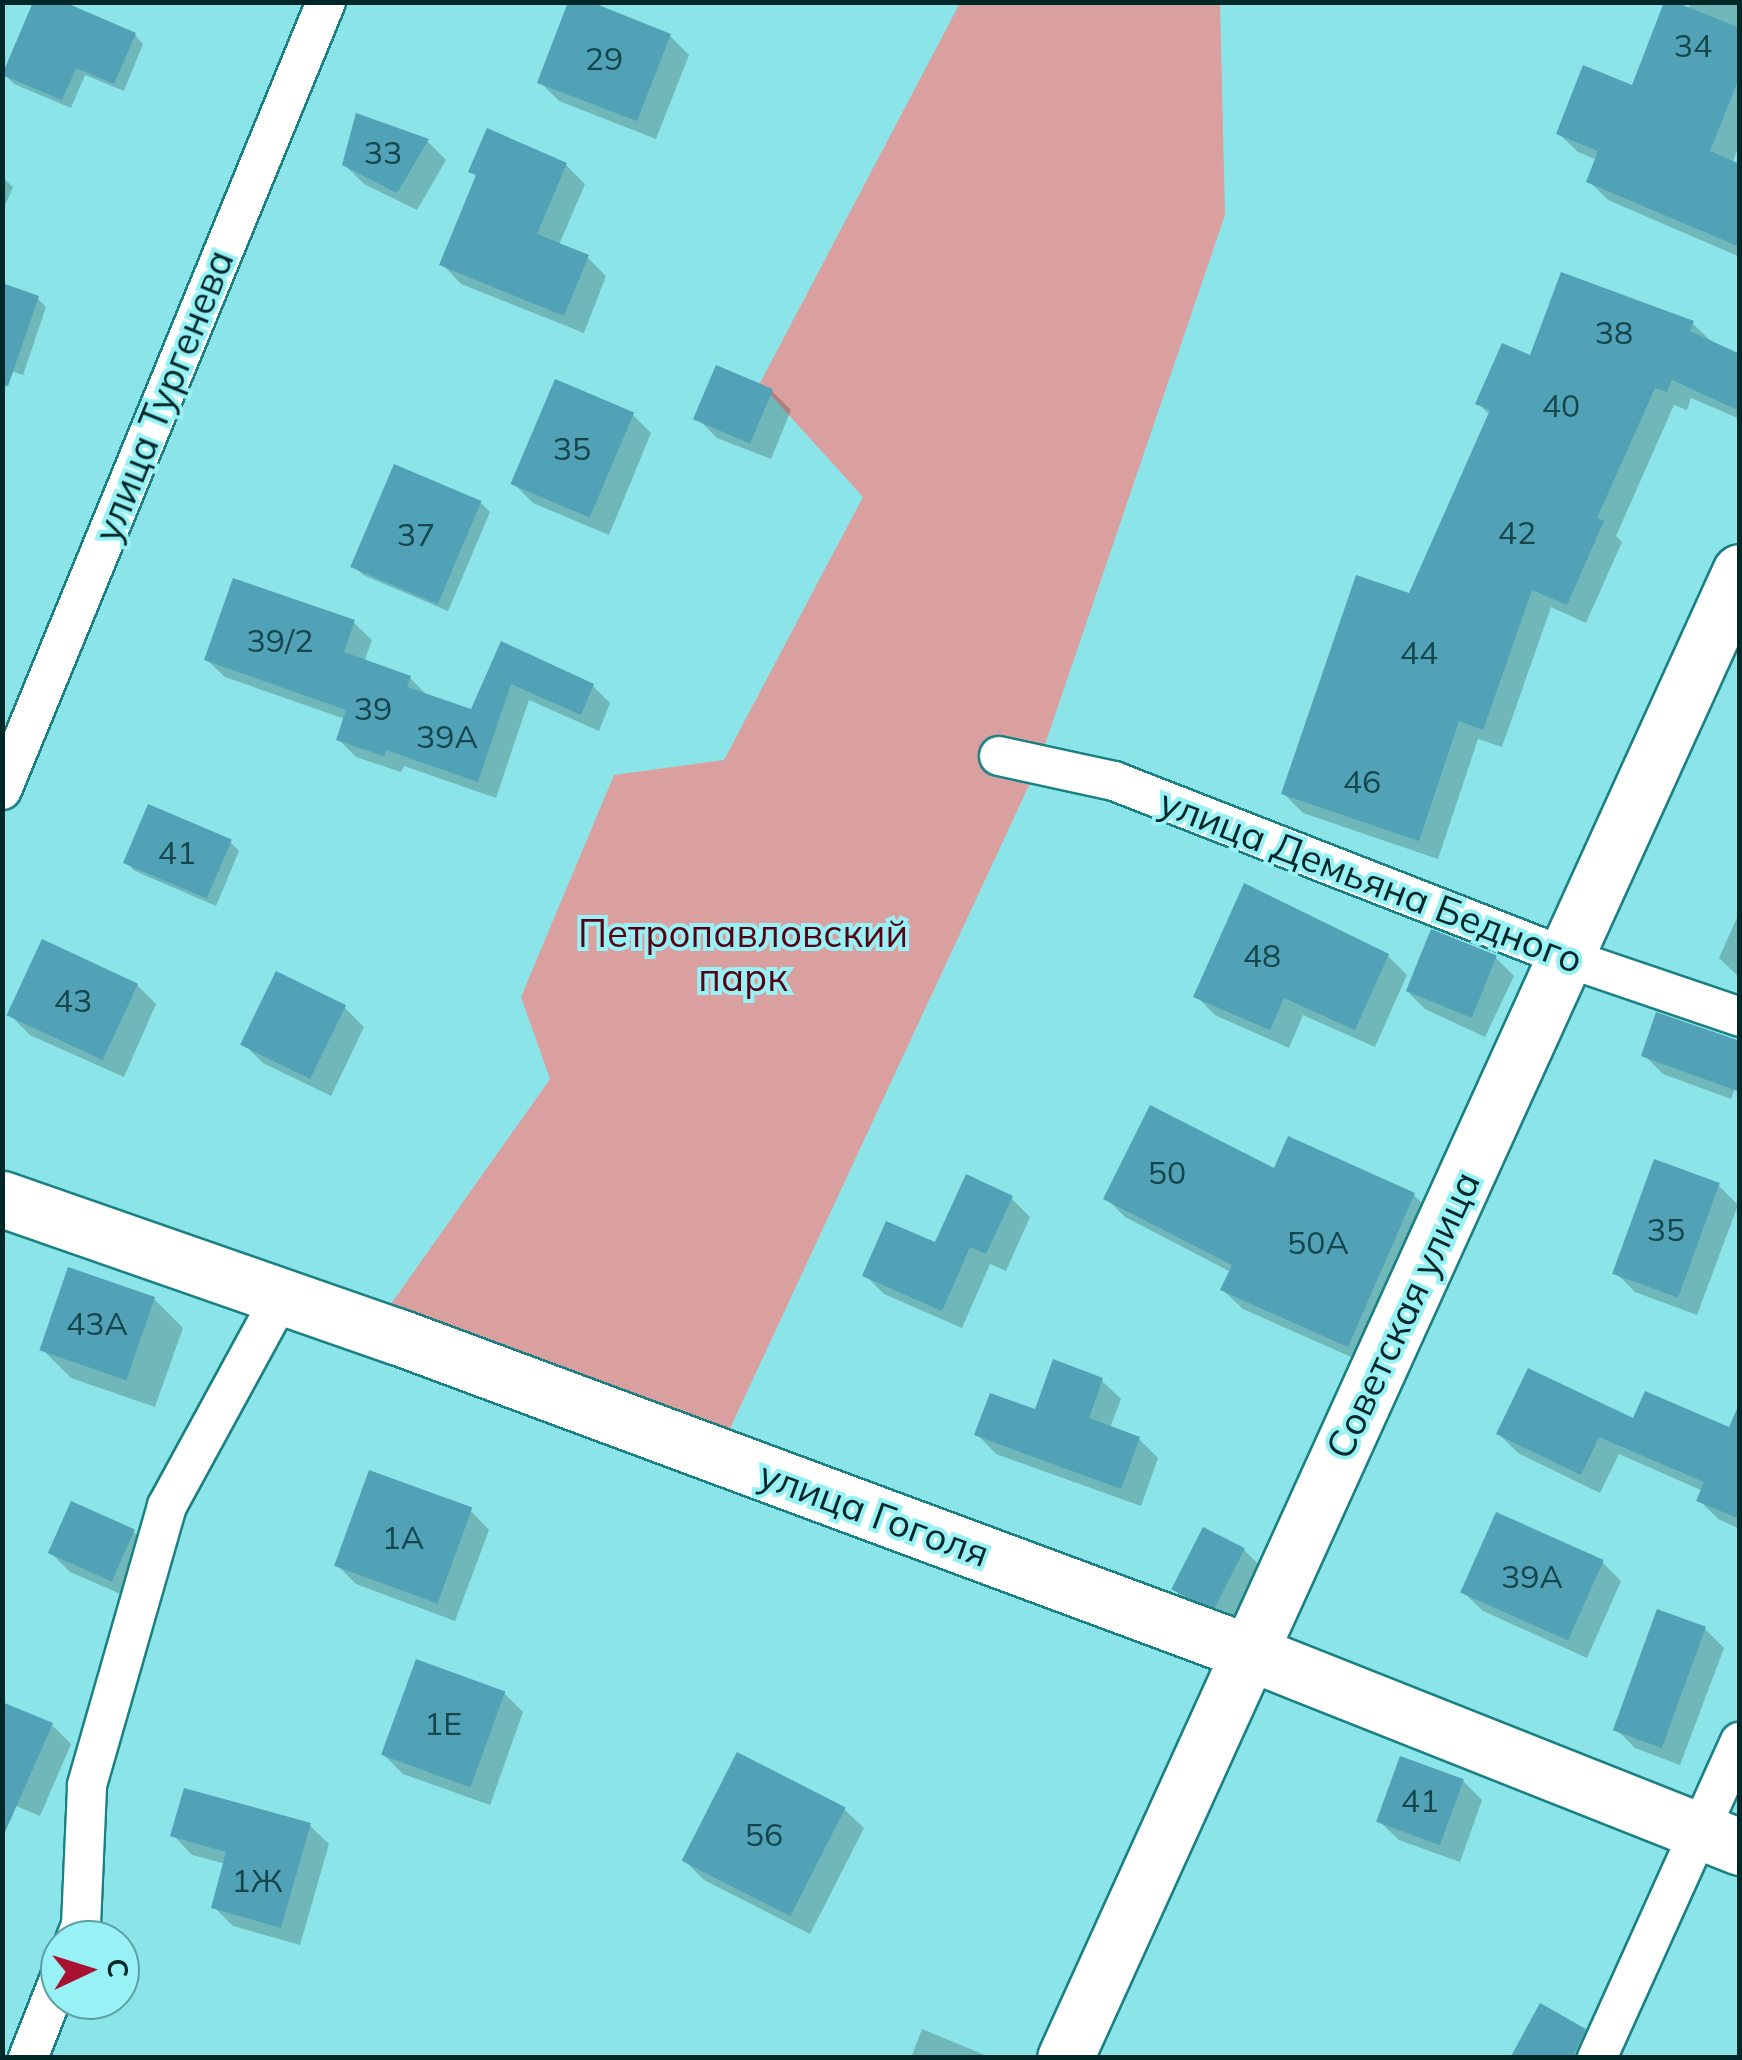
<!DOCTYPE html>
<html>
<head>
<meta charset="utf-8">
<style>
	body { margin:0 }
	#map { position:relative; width:1742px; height:2060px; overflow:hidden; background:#8be5e8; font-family:Mulish,sans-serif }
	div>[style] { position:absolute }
	.green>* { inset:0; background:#daa0a0 }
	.shadow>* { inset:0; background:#0003 }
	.building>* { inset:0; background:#51a1b7; transform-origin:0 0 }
	.roads { filter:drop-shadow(2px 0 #1b8083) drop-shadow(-2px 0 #1b8083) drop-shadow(0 2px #1b8083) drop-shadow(0 -2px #1b8083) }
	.street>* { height:38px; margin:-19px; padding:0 19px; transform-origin:19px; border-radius:19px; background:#fff }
	.secondary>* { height:55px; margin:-27.5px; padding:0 27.5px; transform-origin:27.5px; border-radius:27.5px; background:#fff }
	span { translate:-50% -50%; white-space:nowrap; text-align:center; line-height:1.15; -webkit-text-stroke:8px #98f2f5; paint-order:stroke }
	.number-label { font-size:32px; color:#14464c }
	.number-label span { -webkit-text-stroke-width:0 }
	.street-label { font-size:38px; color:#002829 }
	.park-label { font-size:38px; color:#570214 }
	.frame { position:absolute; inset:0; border:5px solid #002829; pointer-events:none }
	.north { position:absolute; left:40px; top:1920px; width:100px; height:100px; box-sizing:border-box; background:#98f2f5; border:2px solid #5ba1a3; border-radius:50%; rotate:86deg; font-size:28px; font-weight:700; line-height:40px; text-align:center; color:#002829 }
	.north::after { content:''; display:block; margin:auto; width:35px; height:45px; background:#a91131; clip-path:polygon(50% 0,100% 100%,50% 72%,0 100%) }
</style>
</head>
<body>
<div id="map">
	<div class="green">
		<div style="clip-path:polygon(960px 3px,1220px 3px,1225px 215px,1037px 768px,720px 1450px,379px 1321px,550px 1079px,521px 997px,614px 775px,724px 760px,863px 497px,760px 383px)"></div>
	</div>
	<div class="shadow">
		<div style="clip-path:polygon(1692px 2px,1740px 2px,1740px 143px,1732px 164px,1740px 167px,1740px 257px,1608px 200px,1589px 181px,1597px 160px,1578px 152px,1558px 133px,1633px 88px)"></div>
		<div style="clip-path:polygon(135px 35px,143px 44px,124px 91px,85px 75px,71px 108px,14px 84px,5px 75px)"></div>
		<div style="clip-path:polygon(670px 36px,689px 55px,656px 139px,559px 101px,540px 82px)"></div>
		<div style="clip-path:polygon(358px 116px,428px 142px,446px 160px,417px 210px,364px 184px,344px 164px)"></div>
		<div style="clip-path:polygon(566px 165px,585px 184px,559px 245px,587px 257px,606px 276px,584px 333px,461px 284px,442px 264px,478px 178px,471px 171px)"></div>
		<div style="clip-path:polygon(2px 177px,13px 187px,2px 212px)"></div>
		<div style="clip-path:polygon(37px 298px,46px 307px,23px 375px,2px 368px)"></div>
		<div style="clip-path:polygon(1692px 323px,1712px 342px,1740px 356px,1740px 419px,1691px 398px,1687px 410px,1674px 405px,1616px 536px,1622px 542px,1586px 623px,1551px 607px,1502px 747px,1478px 739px,1438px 859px,1303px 813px,1284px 794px,1410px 596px,1491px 416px,1478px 403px,1531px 358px)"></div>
		<div style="clip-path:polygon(772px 391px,791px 410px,771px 459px,717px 438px,698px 419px)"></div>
		<div style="clip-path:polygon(632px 414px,651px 433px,609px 535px,533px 503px,514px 484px)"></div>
		<div style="clip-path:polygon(481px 503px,490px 512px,448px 611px,363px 575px,354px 566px)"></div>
		<div style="clip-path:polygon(354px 623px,372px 640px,364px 662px,410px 678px,428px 696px,472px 712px,502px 644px,593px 686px,610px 703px,599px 731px,529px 700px,496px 798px,404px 766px,401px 772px,356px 757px,338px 739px,345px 719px,225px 677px,207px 660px)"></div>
		<div style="clip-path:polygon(230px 842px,239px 851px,216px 906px,135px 871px,126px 862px)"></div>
		<div style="clip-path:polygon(1740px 911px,1740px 978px,1719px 958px)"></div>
		<div style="clip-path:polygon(1388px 956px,1407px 975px,1375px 1047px,1303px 1015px,1289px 1048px,1215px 1015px,1196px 996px)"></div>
		<div style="clip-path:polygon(1495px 957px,1514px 976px,1485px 1037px,1425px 1009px,1406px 990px)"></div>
		<div style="clip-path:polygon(137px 985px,156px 1004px,124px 1077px,30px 1035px,11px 1016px)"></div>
		<div style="clip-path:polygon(345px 1008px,364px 1027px,331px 1096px,263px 1063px,244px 1044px)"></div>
		<div style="clip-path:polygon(1644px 1055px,1740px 1074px,1731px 1099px,1663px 1074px)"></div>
		<div style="clip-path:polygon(1276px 1172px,1414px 1195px,1433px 1214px,1367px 1364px,1243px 1309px,1223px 1290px,1231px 1272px,1125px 1217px,1106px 1198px)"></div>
		<div style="clip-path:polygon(1719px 1186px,1738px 1205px,1697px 1315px,1635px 1292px,1616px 1273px)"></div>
		<div style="clip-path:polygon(1011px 1198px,1030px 1217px,1006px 1271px,990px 1264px,962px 1328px,884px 1294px,865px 1275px,936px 1245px)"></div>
		<div style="clip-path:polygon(154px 1299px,183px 1328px,155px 1407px,71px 1378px,42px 1349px)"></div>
		<div style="clip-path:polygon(1101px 1380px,1121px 1399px,1110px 1428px,1139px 1439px,1158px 1458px,1141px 1506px,996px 1454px,977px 1434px)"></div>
		<div style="clip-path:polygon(1634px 1422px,1740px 1434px,1740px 1529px,1718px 1519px,1699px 1500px,1703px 1491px,1619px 1454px,1600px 1493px,1518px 1453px,1499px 1434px)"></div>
		<div style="clip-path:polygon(470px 1510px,489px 1530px,455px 1621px,356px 1584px,337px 1565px)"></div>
		<div style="clip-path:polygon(134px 1532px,153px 1551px,132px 1599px,70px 1572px,51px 1553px)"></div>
		<div style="clip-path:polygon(1244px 1550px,1263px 1569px,1236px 1624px,1194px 1609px,1175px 1590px)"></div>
		<div style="clip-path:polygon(1602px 1562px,1621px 1581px,1587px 1658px,1483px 1611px,1463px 1592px)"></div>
		<div style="clip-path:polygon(1705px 1629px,1724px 1648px,1680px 1765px,1635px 1748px,1616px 1729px)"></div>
		<div style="clip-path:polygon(504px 1693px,523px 1712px,490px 1805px,403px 1774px,384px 1755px)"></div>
		<div style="clip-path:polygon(52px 1725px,71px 1744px,40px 1816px,2px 1800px)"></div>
		<div style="clip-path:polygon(1463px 1781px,1482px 1800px,1460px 1862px,1399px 1840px,1379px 1821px)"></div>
		<div style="clip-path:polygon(844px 1809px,864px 1828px,810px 1934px,704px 1880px,685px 1861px)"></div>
		<div style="clip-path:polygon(309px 1825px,329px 1844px,300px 1945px,233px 1926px,214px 1907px,226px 1864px,192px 1855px,173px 1835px)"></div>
		<div style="clip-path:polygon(922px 2029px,992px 2058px,911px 2058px)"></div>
		<div style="clip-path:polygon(1584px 2031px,1603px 2050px,1599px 2058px,1513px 2058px)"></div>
	</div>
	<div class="building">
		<div style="clip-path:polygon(33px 2px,64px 2px,136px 33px,114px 84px,76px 68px,62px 100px,2px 75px)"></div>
		<div style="clip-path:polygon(568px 2px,591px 2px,671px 34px,637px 121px,537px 83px)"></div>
		<div style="clip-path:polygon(1664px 2px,1675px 2px,1740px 28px,1740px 76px,1710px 151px,1740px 164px,1740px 247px,1586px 182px,1598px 151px,1556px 134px,1583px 65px,1632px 85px)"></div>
		<div style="clip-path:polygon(356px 113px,429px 139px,397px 193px,342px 165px)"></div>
		<div style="clip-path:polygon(487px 128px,567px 163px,537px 234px,589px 255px,564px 316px,439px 265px,476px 175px,468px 172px)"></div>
		<div style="clip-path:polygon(1561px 272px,1694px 321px,1690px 331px,1740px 354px,1740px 411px,1672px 380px,1667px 392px,1655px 388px,1597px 518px,1604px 521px,1567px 605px,1532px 590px,1483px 730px,1459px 721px,1419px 841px,1281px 794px,1356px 575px,1409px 593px,1490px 410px,1475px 404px,1502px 343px,1530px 355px)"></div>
		<div style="clip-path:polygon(2px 283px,39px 296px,8px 386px,2px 385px)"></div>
		<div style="left:716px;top:365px;width:62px;height:59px;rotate:23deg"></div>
		<div style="left:555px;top:379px;width:86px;height:114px;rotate:23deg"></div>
		<div style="left:394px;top:464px;width:95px;height:112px;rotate:23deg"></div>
		<div style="clip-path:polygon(233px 578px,355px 620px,344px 652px,411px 676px,407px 687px,471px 709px,501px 641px,594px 684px,581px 715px,511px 684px,478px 782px,386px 750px,384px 756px,336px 740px,346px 710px,204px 660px)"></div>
		<div style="left:148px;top:804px;width:91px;height:64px;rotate:23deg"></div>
		<div style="clip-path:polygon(1244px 883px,1389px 954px,1355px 1030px,1284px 998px,1270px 1030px,1193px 997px)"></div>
		<div style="left:1431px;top:929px;width:71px;height:67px;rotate:22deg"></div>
		<div style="left:42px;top:939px;width:106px;height:84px;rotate:25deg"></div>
		<div style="left:276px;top:971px;width:78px;height:82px;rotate:26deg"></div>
		<div style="clip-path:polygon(1656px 1012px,1740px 1041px,1740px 1092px,1641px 1056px)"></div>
		<div style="clip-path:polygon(1150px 1105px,1274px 1168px,1288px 1136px,1415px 1193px,1348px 1347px,1220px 1290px,1232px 1265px,1103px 1199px)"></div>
		<div style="left:1654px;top:1159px;width:70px;height:122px;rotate:20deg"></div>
		<div style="clip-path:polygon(966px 1174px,1013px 1196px,986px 1254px,970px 1247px,942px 1311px,862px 1276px,886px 1221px,935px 1242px)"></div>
		<div style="left:68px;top:1267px;width:92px;height:88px;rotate:19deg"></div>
		<div style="clip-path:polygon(1053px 1359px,1103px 1378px,1089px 1418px,1140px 1437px,1121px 1489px,974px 1435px,990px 1393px,1035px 1409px)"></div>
		<div style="clip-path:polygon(1528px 1368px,1633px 1418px,1645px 1391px,1729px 1427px,1740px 1402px,1740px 1519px,1696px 1501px,1704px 1482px,1599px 1437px,1581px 1475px,1496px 1434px)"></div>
		<div style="left:369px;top:1470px;width:110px;height:102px;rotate:20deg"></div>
		<div style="left:71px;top:1501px;width:70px;height:57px;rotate:24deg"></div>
		<div style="left:1496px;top:1512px;width:118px;height:88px;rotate:24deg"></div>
		<div style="left:1203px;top:1527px;width:47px;height:70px;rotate:27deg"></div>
		<div style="left:1657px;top:1609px;width:52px;height:129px;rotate:20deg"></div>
		<div style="left:416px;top:1659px;width:95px;height:102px;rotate:20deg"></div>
		<div style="clip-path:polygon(2px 1702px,53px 1723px,2px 1839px)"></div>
		<div style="left:737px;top:1752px;width:122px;height:122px;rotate:27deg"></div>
		<div style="left:1400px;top:1756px;width:68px;height:70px;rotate:20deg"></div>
		<div style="clip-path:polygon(184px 1788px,311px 1823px,281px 1928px,211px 1908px,226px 1852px,170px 1836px)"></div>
		<div style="clip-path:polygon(1540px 2003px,1586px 2029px,1572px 2058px,1510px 2058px)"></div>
	</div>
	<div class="roads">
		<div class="street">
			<div style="left:999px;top:756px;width:118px;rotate:12.3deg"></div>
			<div style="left:1114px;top:781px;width:486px;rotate:21.3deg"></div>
			<div style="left:1567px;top:958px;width:183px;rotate:18.8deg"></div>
			<div style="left:2px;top:790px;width:852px;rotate:-67.65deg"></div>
			<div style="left:75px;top:1940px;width:16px;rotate:-68deg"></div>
			<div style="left:81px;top:1925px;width:140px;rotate:-87.5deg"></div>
			<div style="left:87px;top:1785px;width:290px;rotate:-74deg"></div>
			<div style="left:167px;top:1506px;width:240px;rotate:-61.4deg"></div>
			<div style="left:28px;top:2058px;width:87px;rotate:-68.4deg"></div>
			<div style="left:1597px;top:2058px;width:347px;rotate:-65.7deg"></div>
		</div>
		<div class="secondary">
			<div style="left:2px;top:1199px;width:417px;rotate:19.2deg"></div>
			<div style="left:396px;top:1336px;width:909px;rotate:20.35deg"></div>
			<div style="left:1248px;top:1652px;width:529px;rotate:21.62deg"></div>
			<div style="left:1065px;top:2058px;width:1632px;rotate:-65.57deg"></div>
		</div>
	</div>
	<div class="number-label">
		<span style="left:1693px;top:45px">34</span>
		<span style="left:604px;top:58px">29</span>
		<span style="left:383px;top:152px">33</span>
		<span style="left:1614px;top:332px">38</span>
		<span style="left:1561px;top:405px">40</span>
		<span style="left:572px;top:448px">35</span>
		<span style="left:1517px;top:532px">42</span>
		<span style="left:416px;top:534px">37</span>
		<span style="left:280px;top:640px">39/2</span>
		<span style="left:1419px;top:652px">44</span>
		<span style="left:373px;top:708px">39</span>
		<span style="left:447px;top:736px">39А</span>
		<span style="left:1362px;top:781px">46</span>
		<span style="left:177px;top:852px">41</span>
		<span style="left:1262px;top:955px">48</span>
		<span style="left:73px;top:1000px">43</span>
		<span style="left:1167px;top:1172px">50</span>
		<span style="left:1666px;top:1229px">35</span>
		<span style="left:1318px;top:1242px">50А</span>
		<span style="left:97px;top:1323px">43А</span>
		<span style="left:403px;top:1537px">1А</span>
		<span style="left:1532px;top:1576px">39А</span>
		<span style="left:443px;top:1723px">1Е</span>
		<span style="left:1420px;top:1800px">41</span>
		<span style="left:764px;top:1834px">56</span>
		<span style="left:257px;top:1880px">1Ж</span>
	</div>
	<div class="street-label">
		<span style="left:164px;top:396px;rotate:-68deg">улица Тургенева</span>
		<span style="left:1371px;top:881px;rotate:21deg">улица Демьяна Бедного</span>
		<span style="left:1403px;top:1315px;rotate:-65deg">Советская улица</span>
		<span style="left:874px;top:1514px;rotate:20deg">улица Гоголя</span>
	</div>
	<div class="park-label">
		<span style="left:743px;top:956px">Петропавловский<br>парк</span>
	</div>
	<div class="frame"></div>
	<div class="north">С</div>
</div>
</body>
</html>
